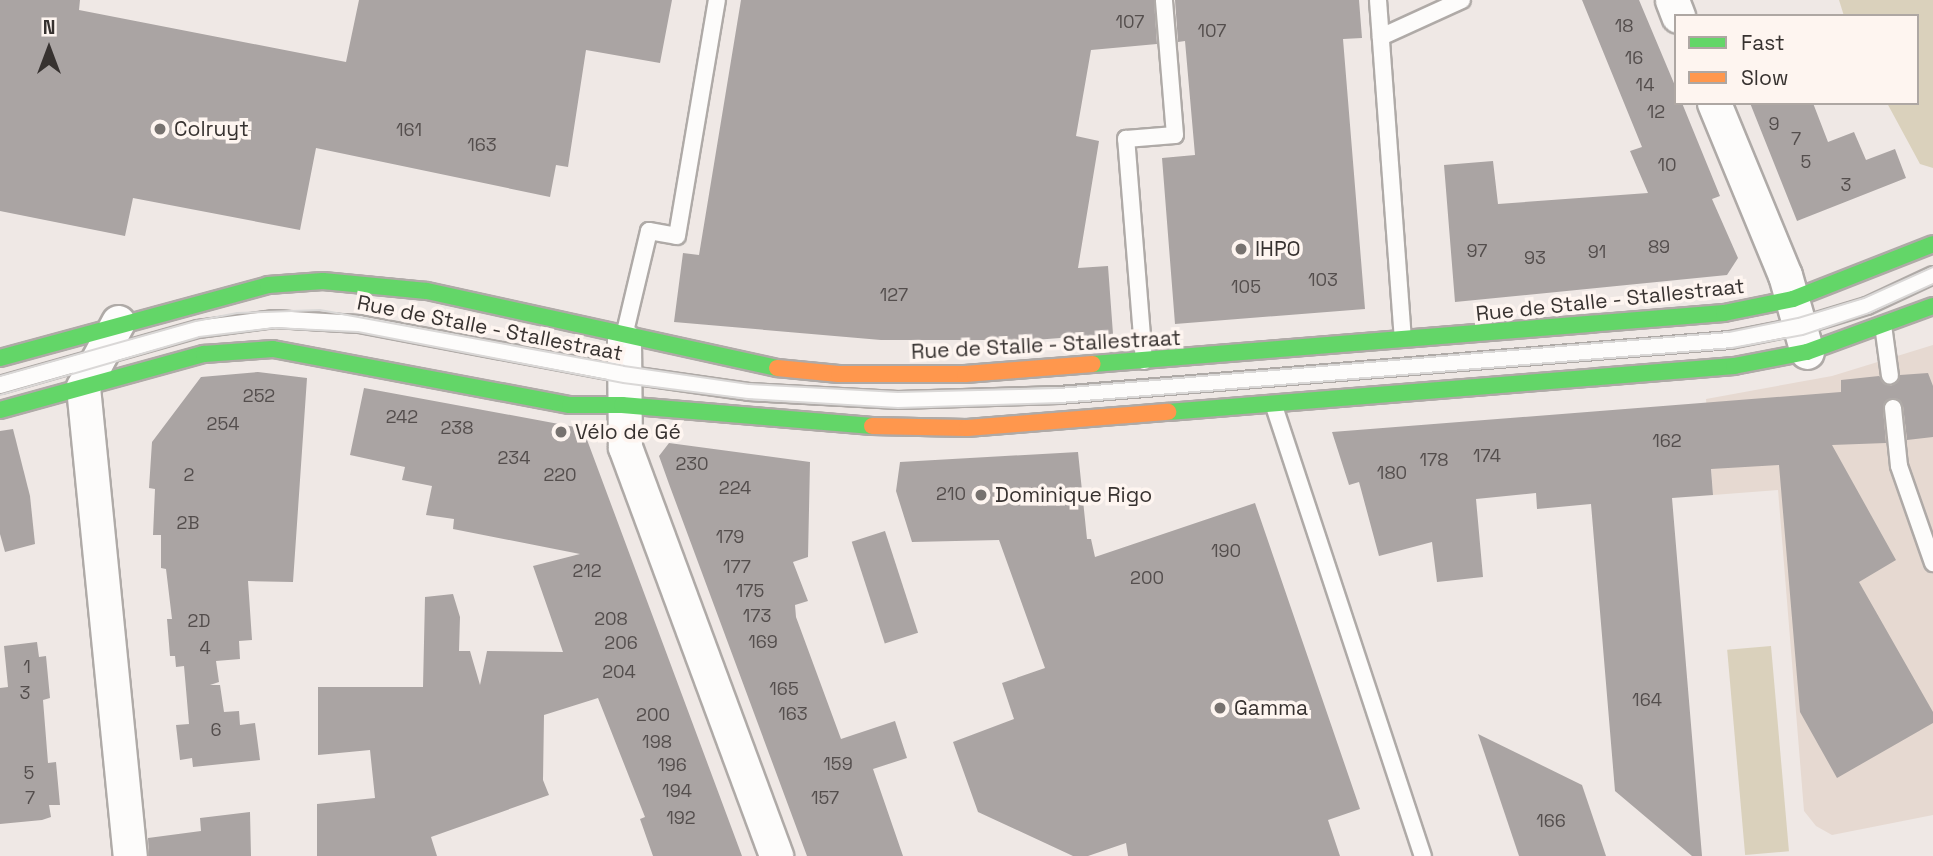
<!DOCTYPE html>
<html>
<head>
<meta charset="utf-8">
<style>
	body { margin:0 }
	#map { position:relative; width:1933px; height:856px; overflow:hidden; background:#efe8e5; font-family:"Space Grotesk",sans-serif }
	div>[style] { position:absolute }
	.built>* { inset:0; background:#e6d9d1 }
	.green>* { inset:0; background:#dad1bc; transform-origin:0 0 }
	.building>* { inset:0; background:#aaa4a3; transform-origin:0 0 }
	.roads { filter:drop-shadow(2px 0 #afaaa7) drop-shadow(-2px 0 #afaaa7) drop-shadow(0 2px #afaaa7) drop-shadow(0 -2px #afaaa7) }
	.lane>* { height:16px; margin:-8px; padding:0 8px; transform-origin:8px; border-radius:8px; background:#fdfcfb }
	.street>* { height:33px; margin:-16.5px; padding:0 16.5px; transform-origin:16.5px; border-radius:16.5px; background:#fdfcfb }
	.fast>* { height:16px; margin:-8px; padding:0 8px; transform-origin:8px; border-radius:8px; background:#63d668 }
	.slow>* { height:16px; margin:-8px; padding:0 8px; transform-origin:8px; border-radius:8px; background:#ff974d }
	.tram>* { height:2px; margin:-1px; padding:0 1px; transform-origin:1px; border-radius:1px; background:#dad8d7 }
	.dots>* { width:19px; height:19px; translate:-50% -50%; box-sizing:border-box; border:4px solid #fef5f0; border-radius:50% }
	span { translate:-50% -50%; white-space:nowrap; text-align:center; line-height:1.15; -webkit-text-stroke:7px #fef5f0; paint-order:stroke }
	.number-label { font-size:18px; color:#544e4d }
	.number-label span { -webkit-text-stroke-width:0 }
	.poi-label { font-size:21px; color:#373230 }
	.left { translate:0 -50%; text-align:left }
	.street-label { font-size:21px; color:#373230 }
	.legend { position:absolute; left:1674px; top:14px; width:245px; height:91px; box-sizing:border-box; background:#fef5f0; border:2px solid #aea7a3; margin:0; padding:9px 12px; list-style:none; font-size:21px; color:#373230 }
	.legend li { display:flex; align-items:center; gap:14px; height:35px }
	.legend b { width:35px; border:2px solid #aea7a3 }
	.north { position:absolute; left:14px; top:14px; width:70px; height:70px; -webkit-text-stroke:5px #fef5f0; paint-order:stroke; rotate:0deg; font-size:19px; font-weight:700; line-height:28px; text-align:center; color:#373230 }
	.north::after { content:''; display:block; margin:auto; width:24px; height:32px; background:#373230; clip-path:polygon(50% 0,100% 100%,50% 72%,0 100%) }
</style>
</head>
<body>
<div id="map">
	<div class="built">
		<div style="clip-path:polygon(1933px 345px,1933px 815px,1832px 835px,1816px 826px,1804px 811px,1778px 490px,1713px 495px,1706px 399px,1832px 376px)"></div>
	</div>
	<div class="green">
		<div style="clip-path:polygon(1839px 0,1933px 0,1933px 168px,1920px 164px,1887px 103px,1917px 103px,1917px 16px,1844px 16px)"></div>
		<div style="left:1771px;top:646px;width:206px;height:44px;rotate:85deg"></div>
	</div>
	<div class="building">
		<div style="clip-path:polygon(0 0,80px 0,79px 10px,346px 62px,359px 0,672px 0,660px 63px,586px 50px,568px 167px,556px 165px,550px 197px,316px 148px,300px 230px,133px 198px,125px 236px,0 211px)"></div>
		<div style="clip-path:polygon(741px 0,1154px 0,1157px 44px,1091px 50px,1076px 136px,1099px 141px,1078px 268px,1108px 266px,1113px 334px,1034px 340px,881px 340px,674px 322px,683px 253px,699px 255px)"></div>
		<div style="clip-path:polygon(1175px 0,1359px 0,1362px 38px,1343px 39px,1365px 309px,1175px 324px,1162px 158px,1195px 155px,1185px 41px,1178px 42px)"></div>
		<div style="clip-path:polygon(1582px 0,1639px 0,1676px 88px,1676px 103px,1682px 103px,1720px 196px,1712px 199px,1738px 258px,1727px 275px,1455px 302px,1444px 165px,1493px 161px,1498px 204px,1648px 193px,1630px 151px,1642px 147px)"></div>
		<div style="clip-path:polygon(1750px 103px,1813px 103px,1828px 142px,1854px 132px,1866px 160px,1895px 149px,1906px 178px,1797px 221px)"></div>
		<div style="clip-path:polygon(258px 372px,307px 378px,293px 582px,248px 581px,252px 640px,239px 641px,240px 659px,216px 661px,219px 682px,210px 685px,220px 685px,224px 712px,239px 711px,240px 725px,255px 723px,260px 760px,193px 767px,192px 758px,180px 760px,176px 725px,189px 724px,184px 666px,176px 667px,175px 656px,170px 656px,167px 619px,172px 619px,166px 569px,161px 568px,161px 535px,153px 535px,155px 489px,149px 488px,152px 442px,201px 377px)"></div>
		<div style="clip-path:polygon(1928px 373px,1933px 386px,1933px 437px,1907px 440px,1903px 406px,1893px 398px,1883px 408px,1886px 443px,1832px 445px,1896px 560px,1859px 582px,1933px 712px,1933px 723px,1837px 778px,1800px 712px,1779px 465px,1711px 469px,1713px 495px,1672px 498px,1702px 856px,1692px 856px,1615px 791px,1591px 504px,1537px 509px,1536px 493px,1476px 499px,1483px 577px,1437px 582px,1432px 542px,1379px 556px,1359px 482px,1349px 485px,1332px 432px,1841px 392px,1841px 380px,1879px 376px,1891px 386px,1900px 375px)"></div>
		<div style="clip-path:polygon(364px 388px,575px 427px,586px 437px,742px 856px,653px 856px,640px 819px,645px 817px,598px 698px,544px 715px,543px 780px,549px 795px,431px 837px,437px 856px,317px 856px,317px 804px,375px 798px,370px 750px,318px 755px,318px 687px,423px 687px,425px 597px,453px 594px,460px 617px,459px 651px,470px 651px,480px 685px,487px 651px,563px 652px,533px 566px,580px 554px,453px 529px,454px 519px,426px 515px,432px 486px,402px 480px,405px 467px,350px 455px)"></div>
		<div style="clip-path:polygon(13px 429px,30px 496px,35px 544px,5px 552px,0 534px,0 431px)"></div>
		<div style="clip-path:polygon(669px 443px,810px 462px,808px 557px,793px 562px,808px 601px,795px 605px,796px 617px,841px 739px,895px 721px,907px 758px,873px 769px,903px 856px,807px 856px,669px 484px,659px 456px)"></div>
		<div style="clip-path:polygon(1078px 452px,1087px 539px,1091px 539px,1095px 557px,1255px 503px,1360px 809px,1328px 820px,1340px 856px,1128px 856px,1126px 843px,1088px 856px,1073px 856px,978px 812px,953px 742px,1014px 719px,1002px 683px,1045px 668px,999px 540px,912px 542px,896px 491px,900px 462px)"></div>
		<div style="left:885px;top:531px;width:107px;height:35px;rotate:72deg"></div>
		<div style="clip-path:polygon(37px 642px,39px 657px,46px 656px,50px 698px,43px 700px,48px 763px,56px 762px,60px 805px,49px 805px,51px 817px,42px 820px,0 824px,0 688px,8px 687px,4px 646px)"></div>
		<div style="clip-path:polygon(1478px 734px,1582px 785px,1606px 856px,1519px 856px)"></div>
		<div style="clip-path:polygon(250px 812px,251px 856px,149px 856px,148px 838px,201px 831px,200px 818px)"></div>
	</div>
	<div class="roads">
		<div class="lane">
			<div style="left:1378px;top:0;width:339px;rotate:85.8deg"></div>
			<div style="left:1381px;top:37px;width:89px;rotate:-24.6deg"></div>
			<div style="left:1883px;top:325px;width:51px;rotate:82.2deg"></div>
			<div style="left:624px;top:336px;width:108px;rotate:-76.6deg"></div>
			<div style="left:649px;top:231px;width:28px;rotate:10deg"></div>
			<div style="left:677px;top:236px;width:239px;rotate:-80.4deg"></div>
			<div style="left:1144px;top:361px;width:223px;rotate:-94.6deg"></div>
			<div style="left:1126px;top:139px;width:49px;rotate:-4.7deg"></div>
			<div style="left:1175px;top:135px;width:135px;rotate:-94.7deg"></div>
			<div style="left:0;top:385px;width:206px;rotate:-15.8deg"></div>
			<div style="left:198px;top:329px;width:77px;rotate:-7.5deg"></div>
			<div style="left:274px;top:319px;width:85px;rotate:3.4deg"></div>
			<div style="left:359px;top:324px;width:269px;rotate:10.7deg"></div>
			<div style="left:623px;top:374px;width:127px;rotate:8.1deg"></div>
			<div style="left:749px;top:392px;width:149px;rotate:3.1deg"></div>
			<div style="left:898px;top:400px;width:161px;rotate:-1.8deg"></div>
			<div style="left:1059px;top:395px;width:673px;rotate:-4.69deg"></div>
			<div style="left:1730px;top:340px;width:72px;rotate:-11.2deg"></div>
			<div style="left:1801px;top:326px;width:69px;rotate:-16.9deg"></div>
			<div style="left:1867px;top:306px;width:73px;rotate:-25.2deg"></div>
			<div style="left:1274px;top:406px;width:474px;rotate:71.7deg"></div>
			<div style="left:1893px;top:408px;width:58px;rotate:84.1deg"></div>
			<div style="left:1899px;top:466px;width:103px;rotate:70.7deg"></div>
		</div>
		<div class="street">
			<div style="left:1672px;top:0;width:17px;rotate:69deg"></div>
			<div style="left:1714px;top:103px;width:186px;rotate:67.6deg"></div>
			<div style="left:1785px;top:275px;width:80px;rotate:74.1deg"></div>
			<div style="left:118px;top:322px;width:74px;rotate:118.3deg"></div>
			<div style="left:83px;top:387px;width:471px;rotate:84.3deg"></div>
			<div style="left:624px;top:340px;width:107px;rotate:89.5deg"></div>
			<div style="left:625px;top:447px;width:436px;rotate:69.7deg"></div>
		</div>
		<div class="fast">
			<div style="left:0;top:358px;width:278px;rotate:-15.2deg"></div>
			<div style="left:268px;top:285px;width:55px;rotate:-4.2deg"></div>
			<div style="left:323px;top:281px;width:104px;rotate:5.5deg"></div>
			<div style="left:427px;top:291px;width:358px;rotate:12.4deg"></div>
			<div style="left:1093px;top:364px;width:633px;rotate:-4.62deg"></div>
			<div style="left:1724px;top:313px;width:70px;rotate:-11.5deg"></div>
			<div style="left:1793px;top:299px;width:150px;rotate:-21.4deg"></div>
			<div style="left:0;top:410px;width:212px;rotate:-15.4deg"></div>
			<div style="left:204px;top:354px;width:69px;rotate:-4.1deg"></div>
			<div style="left:273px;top:349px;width:302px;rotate:10.7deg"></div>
			<div style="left:570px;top:405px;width:52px"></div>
			<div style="left:622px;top:405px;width:251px;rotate:4.8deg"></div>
			<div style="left:1168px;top:412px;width:568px;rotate:-4.65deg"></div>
			<div style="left:1734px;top:366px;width:74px;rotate:-10.9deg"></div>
			<div style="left:1807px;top:352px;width:134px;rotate:-20.1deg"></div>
		</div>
		<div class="slow">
			<div style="left:777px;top:368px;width:62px;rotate:5.5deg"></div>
			<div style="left:839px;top:374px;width:126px"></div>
			<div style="left:965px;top:374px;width:128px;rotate:-4.5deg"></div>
			<div style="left:872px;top:426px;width:95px;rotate:1.2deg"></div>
			<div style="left:967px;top:428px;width:202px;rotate:-4.6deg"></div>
		</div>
	</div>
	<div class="tram">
		<div style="left:0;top:376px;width:204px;rotate:-15.7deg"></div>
		<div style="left:196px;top:321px;width:42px;rotate:-11deg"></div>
		<div style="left:237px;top:313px;width:83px;rotate:-2.1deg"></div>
		<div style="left:320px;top:310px;width:309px;rotate:10.4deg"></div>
		<div style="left:624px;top:366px;width:126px;rotate:8.2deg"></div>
		<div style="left:749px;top:384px;width:149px;rotate:3.1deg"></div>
		<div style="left:898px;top:392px;width:161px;rotate:-1.4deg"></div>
		<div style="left:1059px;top:388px;width:672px;rotate:-4.78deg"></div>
		<div style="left:1729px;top:332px;width:70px;rotate:-11.5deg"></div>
		<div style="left:1798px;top:318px;width:69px;rotate:-16.9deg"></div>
		<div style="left:1864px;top:298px;width:76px;rotate:-24.2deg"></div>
		<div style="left:0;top:395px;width:207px;rotate:-16.2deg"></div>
		<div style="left:199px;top:337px;width:76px;rotate:-6.8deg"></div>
		<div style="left:274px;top:328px;width:84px;rotate:2.7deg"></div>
		<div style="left:358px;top:332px;width:270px;rotate:10.9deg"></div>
		<div style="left:623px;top:383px;width:126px;rotate:7.3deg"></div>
		<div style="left:748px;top:399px;width:150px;rotate:3.4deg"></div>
		<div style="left:898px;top:408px;width:162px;rotate:-1.8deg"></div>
		<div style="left:1060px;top:403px;width:674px;rotate:-4.68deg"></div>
		<div style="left:1732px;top:348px;width:72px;rotate:-10.4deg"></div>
		<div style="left:1803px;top:335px;width:70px;rotate:-18.4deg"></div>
		<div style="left:1869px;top:313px;width:70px;rotate:-24.4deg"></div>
	</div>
	<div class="dots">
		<div style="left:160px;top:129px;background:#77726f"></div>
		<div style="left:1241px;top:249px;background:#77726f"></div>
		<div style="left:561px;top:432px;background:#77726f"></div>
		<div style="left:981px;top:495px;background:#77726f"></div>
		<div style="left:1220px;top:708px;background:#77726f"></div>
	</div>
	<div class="number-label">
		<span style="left:1130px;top:22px">107</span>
		<span style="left:1624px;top:26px">18</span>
		<span style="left:1212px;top:31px">107</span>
		<span style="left:1634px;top:58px">16</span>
		<span style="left:1645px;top:85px">14</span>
		<span style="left:1656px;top:112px">12</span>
		<span style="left:1774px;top:124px">9</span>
		<span style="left:409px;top:130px">161</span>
		<span style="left:1796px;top:139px">7</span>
		<span style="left:482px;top:145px">163</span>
		<span style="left:1806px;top:162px">5</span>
		<span style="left:1667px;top:165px">10</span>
		<span style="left:1846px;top:185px">3</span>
		<span style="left:1659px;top:247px">89</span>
		<span style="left:1477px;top:251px">97</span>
		<span style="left:1597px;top:252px">91</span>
		<span style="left:1535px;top:258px">93</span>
		<span style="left:1323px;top:280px">103</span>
		<span style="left:1246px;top:287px">105</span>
		<span style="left:894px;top:295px">127</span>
		<span style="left:259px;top:396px">252</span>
		<span style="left:402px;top:417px">242</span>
		<span style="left:223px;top:424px">254</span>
		<span style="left:457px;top:428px">238</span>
		<span style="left:1667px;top:441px">162</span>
		<span style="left:1487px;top:456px">174</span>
		<span style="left:514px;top:458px">234</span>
		<span style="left:1434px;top:460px">178</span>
		<span style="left:692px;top:464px">230</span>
		<span style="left:1392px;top:473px">180</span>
		<span style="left:189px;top:475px">2</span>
		<span style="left:560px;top:475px">220</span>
		<span style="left:735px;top:488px">224</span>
		<span style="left:951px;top:494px">210</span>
		<span style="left:188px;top:523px">2B</span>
		<span style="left:730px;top:537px">179</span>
		<span style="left:1226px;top:551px">190</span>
		<span style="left:737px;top:567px">177</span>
		<span style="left:587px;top:571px">212</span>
		<span style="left:1147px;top:578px">200</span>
		<span style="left:750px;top:591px">175</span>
		<span style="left:757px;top:616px">173</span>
		<span style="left:611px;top:619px">208</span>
		<span style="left:199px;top:621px">2D</span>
		<span style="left:763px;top:642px">169</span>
		<span style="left:621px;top:643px">206</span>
		<span style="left:205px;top:648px">4</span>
		<span style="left:27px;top:667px">1</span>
		<span style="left:619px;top:672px">204</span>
		<span style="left:784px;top:689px">165</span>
		<span style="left:25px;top:693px">3</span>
		<span style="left:1647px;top:700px">164</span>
		<span style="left:793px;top:714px">163</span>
		<span style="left:653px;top:715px">200</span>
		<span style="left:216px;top:730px">6</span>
		<span style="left:657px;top:742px">198</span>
		<span style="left:838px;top:764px">159</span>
		<span style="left:672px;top:765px">196</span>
		<span style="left:29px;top:773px">5</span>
		<span style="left:677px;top:791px">194</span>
		<span style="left:30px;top:798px">7</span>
		<span style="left:825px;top:798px">157</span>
		<span style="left:681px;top:818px">192</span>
		<span style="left:1551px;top:821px">166</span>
	</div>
	<div class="poi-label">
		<span class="left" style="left:174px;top:129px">Colruyt</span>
		<span class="left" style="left:1255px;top:249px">IHPO</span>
		<span class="left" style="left:575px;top:432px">Vélo de Gé</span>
		<span class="left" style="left:995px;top:495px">Dominique Rigo</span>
		<span class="left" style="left:1234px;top:708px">Gamma</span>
	</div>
	<div class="street-label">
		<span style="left:1610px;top:300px;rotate:-6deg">Rue de Stalle - Stallestraat</span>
		<span style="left:490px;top:328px;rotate:11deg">Rue de Stalle - Stallestraat</span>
		<span style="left:1046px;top:345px;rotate:-3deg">Rue de Stalle - Stallestraat</span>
	</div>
	<ul class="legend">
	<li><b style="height:9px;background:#63d668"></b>Fast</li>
	<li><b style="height:9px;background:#ff974d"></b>Slow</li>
	</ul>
	<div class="north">N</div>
</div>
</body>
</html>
